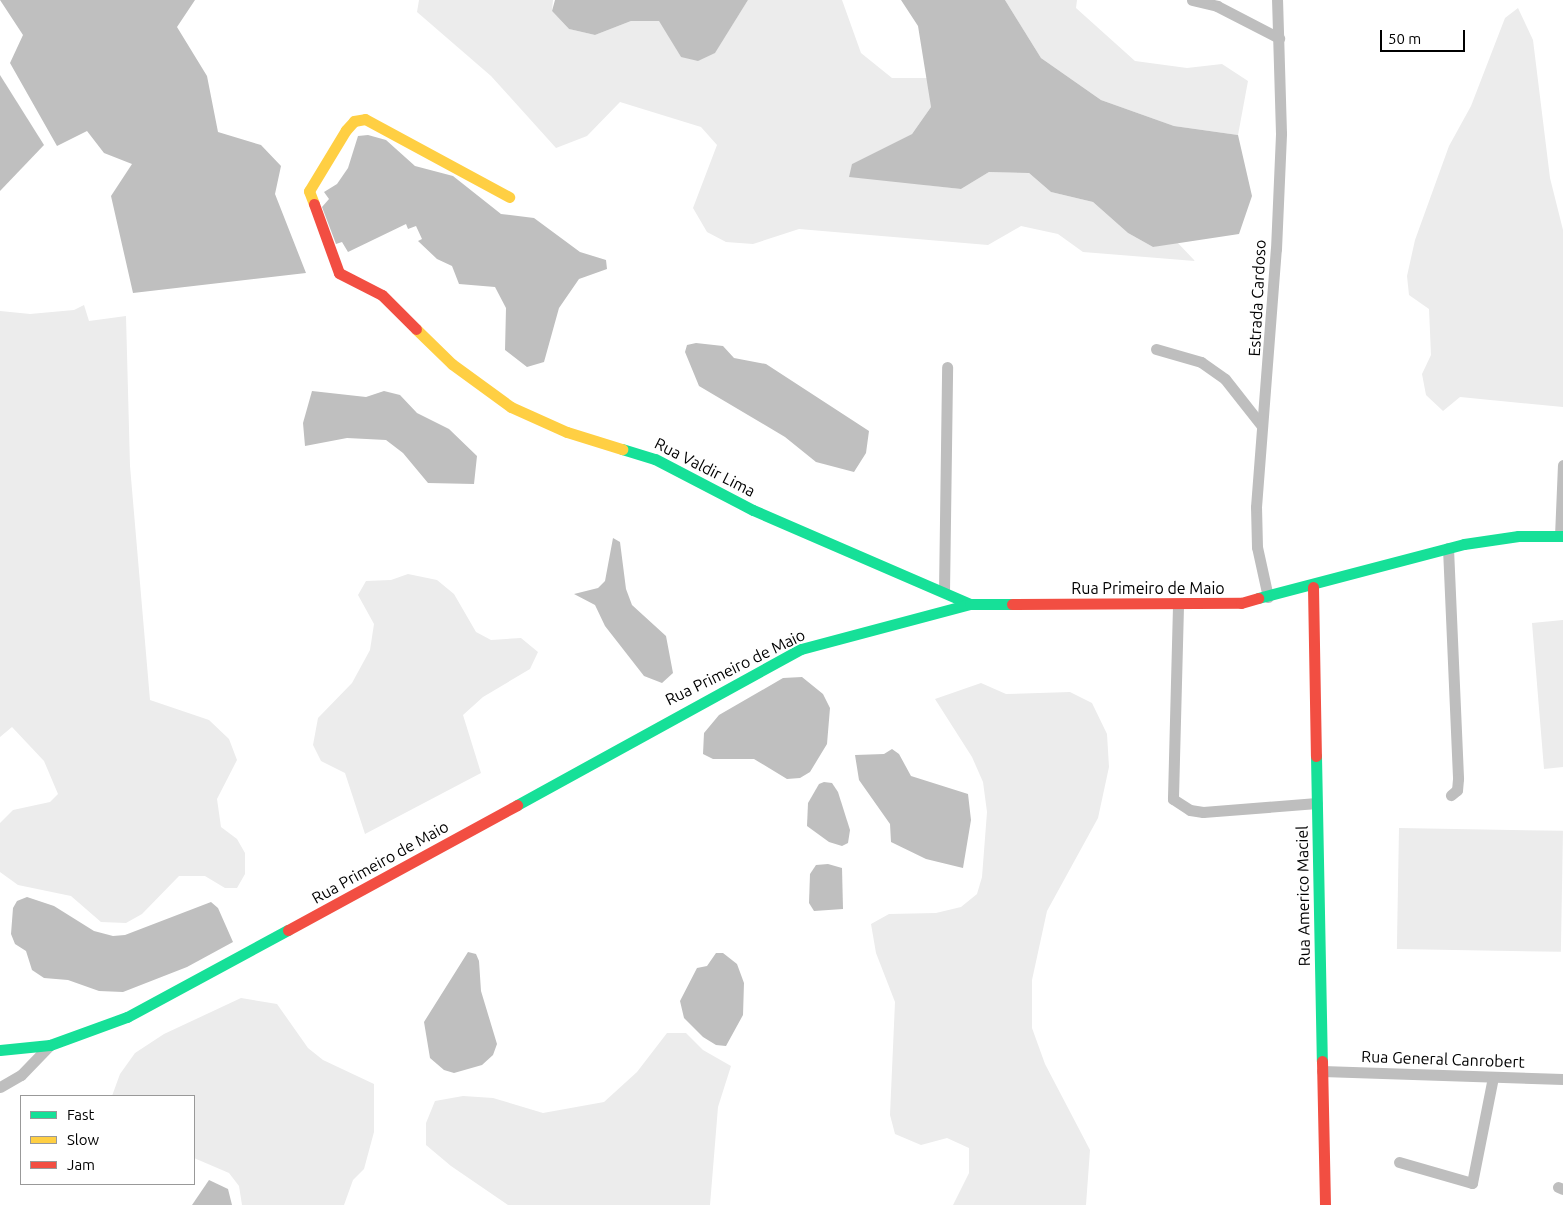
<!DOCTYPE html>
<html>
<head>
<meta charset="utf-8">
<style>
	body { margin:0 }
	#map { position:relative; width:1563px; height:1205px; overflow:hidden; background:#fff; font-family:Ubuntu,sans-serif }
	div>[style] { position:absolute }
	.green>* { inset:0; background:#ececec; transform-origin:0 0 }
	.water>* { inset:0; background:#bfbfbf }
	.street>* { height:11px; margin:-5.5px; padding:0 5.5px; transform-origin:5.5px; border-radius:5.5px; background:#bebebe }
	.fast>* { height:11px; margin:-5.5px; padding:0 5.5px; transform-origin:5.5px; border-radius:5.5px; background:#16e098 }
	.slow>* { height:11px; margin:-5.5px; padding:0 5.5px; transform-origin:5.5px; border-radius:5.5px; background:#ffcf43 }
	.jam>* { height:11px; margin:-5.5px; padding:0 5.5px; transform-origin:5.5px; border-radius:5.5px; background:#f24e42 }
	span { translate:-50% -50%; white-space:nowrap; text-align:center; line-height:1.15; -webkit-text-stroke:4px #fff; paint-order:stroke }
	.street-label { font-size:16px; color:#000 }
	.legend { position:absolute; left:20px; top:1095px; width:175px; height:90px; box-sizing:border-box; background:#fff; border:1px solid #999; margin:0; padding:6px 9px; list-style:none; font-size:15px; color:#000 }
	.legend li { display:flex; align-items:center; gap:10px; height:25px }
	.legend b { width:25px; border:1px solid #999 }
	.scale { position:absolute; left:1380px; top:30px; width:85px; height:22px; box-sizing:border-box; border:2px solid #000; border-top:0; padding-left:6px; font-size:15px; line-height:18px; white-space:nowrap; color:#000; -webkit-text-stroke:4px #fff; paint-order:stroke }
</style>
</head>
<body>
<div id="map">
	<div class="green">
		<div style="clip-path:polygon(419px 0,553px 0,552px 11px,569px 29px,595px 35px,631px 21px,660px 21px,681px 57px,715px 52px,748px 0,842px 0,861px 53px,892px 78px,929px 78px,931px 107px,912px 134px,852px 164px,926px 185px,961px 189px,989px 172px,1029px 173px,1051px 192px,1093px 202px,1128px 233px,1153px 247px,1176px 241px,1195px 261px,1083px 252px,1058px 234px,1021px 226px,988px 245px,799px 229px,753px 244px,726px 242px,707px 232px,693px 208px,717px 145px,701px 127px,620px 102px,587px 136px,556px 148px,491px 76px,417px 12px)"></div>
		<div style="clip-path:polygon(1005px 0,1077px 0,1076px 8px,1135px 61px,1187px 68px,1222px 64px,1248px 81px,1238px 135px,1174px 126px,1101px 100px,1041px 58px)"></div>
		<div style="clip-path:polygon(1518px 8px,1533px 40px,1550px 178px,1563px 230px,1563px 407px,1460px 397px,1443px 411px,1426px 395px,1422px 374px,1431px 355px,1429px 309px,1409px 295px,1407px 276px,1415px 240px,1449px 146px,1471px 106px,1505px 18px)"></div>
		<div style="clip-path:polygon(84px 305px,89px 321px,126px 316px,130px 466px,150px 700px,209px 720px,229px 739px,237px 760px,217px 799px,221px 827px,237px 839px,245px 853px,245px 874px,237px 888px,225px 888px,205px 876px,179px 876px,142px 914px,126px 923px,101px 922px,71px 896px,18px 885px,0 872px,0 823px,13px 810px,50px 802px,58px 794px,44px 761px,12px 727px,0 737px,0 311px,30px 314px,74px 310px)"></div>
		<div style="clip-path:polygon(408px 574px,437px 580px,454px 594px,476px 632px,491px 640px,521px 638px,538px 652px,530px 669px,483px 697px,463px 715px,481px 773px,365px 834px,345px 773px,321px 761px,313px 745px,318px 718px,352px 683px,370px 650px,374px 624px,358px 595px,366px 581px,391px 580px)"></div>
		<div style="clip-path:polygon(1563px 620px,1563px 767px,1544px 769px,1532px 623px)"></div>
		<div style="clip-path:polygon(981px 683px,1006px 694px,1070px 692px,1092px 703px,1107px 734px,1109px 767px,1098px 818px,1047px 911px,1032px 980px,1032px 1028px,1045px 1064px,1090px 1150px,1086px 1205px,953px 1205px,969px 1173px,969px 1148px,947px 1138px,921px 1145px,895px 1134px,890px 1115px,895px 1002px,876px 953px,871px 924px,889px 914px,936px 913px,961px 907px,977px 894px,982px 877px,987px 812px,983px 782px,972px 757px,935px 699px)"></div>
		<div style="left:1399px;top:828px;width:164px;height:121px;rotate:1deg"></div>
		<div style="clip-path:polygon(241px 998px,277px 1004px,308px 1048px,323px 1060px,374px 1084px,374px 1132px,364px 1169px,353px 1180px,344px 1205px,242px 1205px,239px 1186px,229px 1173px,194px 1158px,194px 1096px,112px 1096px,120px 1074px,135px 1053px,164px 1034px)"></div>
		<div style="clip-path:polygon(667px 1033px,686px 1033px,703px 1050px,731px 1066px,718px 1107px,710px 1205px,508px 1205px,451px 1166px,426px 1145px,426px 1123px,435px 1101px,463px 1096px,493px 1098px,543px 1113px,604px 1102px,637px 1072px)"></div>
	</div>
	<div class="water">
		<div style="clip-path:polygon(0 0,195px 0,177px 27px,207px 76px,218px 132px,261px 145px,281px 166px,275px 194px,306px 273px,133px 293px,111px 196px,132px 164px,104px 153px,87px 131px,57px 146px,10px 63px,23px 35px)"></div>
		<div style="clip-path:polygon(555px 0,748px 0,715px 53px,698px 61px,681px 57px,659px 21px,631px 21px,595px 35px,569px 29px,552px 11px)"></div>
		<div style="clip-path:polygon(901px 0,1005px 0,1041px 58px,1101px 100px,1174px 126px,1238px 135px,1252px 196px,1239px 234px,1153px 247px,1128px 233px,1093px 202px,1051px 192px,1029px 173px,989px 172px,961px 189px,849px 177px,852px 164px,912px 134px,931px 107px,918px 26px)"></div>
		<div style="clip-path:polygon(0 75px,44px 145px,0 191px)"></div>
		<div style="clip-path:polygon(368px 135px,386px 140px,415px 166px,453px 176px,501px 214px,534px 218px,580px 252px,606px 260px,607px 269px,579px 279px,559px 308px,544px 362px,527px 367px,505px 350px,506px 308px,495px 287px,459px 284px,452px 266px,437px 259px,418px 241px,422px 239px,416px 226px,408px 229px,406px 224px,348px 252px,342px 242px,336px 244px,322px 207px,329px 199px,324px 192px,337px 184px,348px 168px,358px 136px)"></div>
		<div style="clip-path:polygon(696px 343px,723px 346px,734px 358px,766px 364px,869px 431px,866px 453px,854px 472px,816px 462px,785px 437px,699px 386px,685px 352px,687px 345px)"></div>
		<div style="clip-path:polygon(312px 391px,366px 397px,384px 391px,400px 395px,417px 413px,449px 429px,477px 456px,474px 484px,428px 483px,403px 453px,386px 440px,347px 438px,305px 446px,303px 423px)"></div>
		<div style="clip-path:polygon(613px 538px,620px 542px,626px 589px,632px 605px,666px 636px,673px 673px,662px 683px,644px 676px,605px 626px,595px 605px,574px 594px,598px 588px,605px 581px)"></div>
		<div style="clip-path:polygon(802px 677px,823px 694px,830px 708px,827px 744px,810px 772px,800px 778px,787px 779px,754px 759px,713px 759px,703px 754px,704px 733px,719px 715px,783px 678px)"></div>
		<div style="clip-path:polygon(892px 749px,899px 754px,911px 776px,968px 794px,971px 820px,963px 868px,926px 859px,891px 842px,890px 824px,859px 780px,855px 755px,884px 754px)"></div>
		<div style="clip-path:polygon(824px 782px,832px 783px,838px 792px,850px 830px,848px 843px,842px 846px,829px 842px,807px 826px,808px 803px,819px 784px)"></div>
		<div style="clip-path:polygon(828px 864px,842px 868px,843px 909px,814px 911px,809px 903px,810px 874px,816px 865px)"></div>
		<div style="clip-path:polygon(27px 897px,54px 906px,94px 931px,113px 936px,125px 935px,211px 902px,218px 908px,233px 942px,187px 967px,123px 992px,99px 991px,68px 980px,44px 978px,32px 970px,26px 951px,15px 944px,11px 934px,13px 908px,17px 901px)"></div>
		<div style="clip-path:polygon(468px 952px,476px 954px,479px 961px,481px 991px,497px 1044px,493px 1055px,482px 1065px,454px 1073px,444px 1070px,430px 1058px,424px 1022px)"></div>
		<div style="clip-path:polygon(716px 953px,723px 953px,737px 964px,744px 983px,743px 1015px,726px 1046px,716px 1045px,703px 1037px,684px 1018px,680px 1001px,697px 968px,707px 966px)"></div>
		<div style="clip-path:polygon(209px 1180px,228px 1189px,232px 1205px,192px 1205px)"></div>
	</div>
	<div class="street">
		<div style="left:1192px;top:0;width:26px;rotate:13deg"></div>
		<div style="left:1217px;top:6px;width:70px;rotate:27.3deg"></div>
		<div style="left:1156px;top:349px;width:47px;rotate:16.1deg"></div>
		<div style="left:1201px;top:362px;width:29px;rotate:35deg"></div>
		<div style="left:1225px;top:379px;width:60px;rotate:51.8deg"></div>
		<div style="left:1560px;top:536px;width:71px;rotate:-87.6deg"></div>
		<div style="left:1448px;top:548px;width:231px;rotate:87.5deg"></div>
		<div style="left:1458px;top:779px;width:11px;rotate:95deg"></div>
		<div style="left:1457px;top:790px;width:8px;rotate:140deg"></div>
		<div style="left:944px;top:592px;width:225px;rotate:-89.2deg"></div>
		<div style="left:1268px;top:597px;width:51px;rotate:-102.4deg"></div>
		<div style="left:1257px;top:547px;width:40px;rotate:-91.4deg"></div>
		<div style="left:1256px;top:507px;width:259px;rotate:-85.6deg"></div>
		<div style="left:1276px;top:249px;width:116px;rotate:-87.5deg"></div>
		<div style="left:1281px;top:133px;width:133px;rotate:-91.7deg"></div>
		<div style="left:1178px;top:606px;width:193px;rotate:91.5deg"></div>
		<div style="left:1173px;top:799px;width:20px;rotate:33deg"></div>
		<div style="left:1190px;top:810px;width:13px;rotate:9deg"></div>
		<div style="left:1203px;top:812px;width:114px;rotate:-4.5deg"></div>
		<div style="left:1322px;top:1071px;width:241px;rotate:1.9deg"></div>
		<div style="left:0;top:1087px;width:24px;rotate:-30deg"></div>
		<div style="left:21px;top:1075px;width:42px;rotate:-46deg"></div>
		<div style="left:1399px;top:1162px;width:76px;rotate:16deg"></div>
		<div style="left:1472px;top:1183px;width:108px;rotate:-78.8deg"></div>
		<div style="left:1558px;top:1187px;width:5px;rotate:22deg"></div>
	</div>
	<div class="fast">
		<div style="left:622px;top:449px;width:34px;rotate:17deg"></div>
		<div style="left:655px;top:459px;width:110px;rotate:27.5deg"></div>
		<div style="left:753px;top:510px;width:236px;rotate:23.4deg"></div>
		<div style="left:1258px;top:598px;width:213px;rotate:-14.7deg"></div>
		<div style="left:1464px;top:544px;width:55px;rotate:-8.4deg"></div>
		<div style="left:1518px;top:536px;width:45px"></div>
		<div style="left:1316px;top:756px;width:305px;rotate:88.9deg"></div>
		<div style="left:517px;top:805px;width:324px;rotate:-28.8deg"></div>
		<div style="left:801px;top:649px;width:175px;rotate:-14.9deg"></div>
		<div style="left:970px;top:604px;width:42px"></div>
		<div style="left:0;top:1050px;width:50px;rotate:-5.7deg"></div>
		<div style="left:50px;top:1045px;width:82px;rotate:-20deg"></div>
		<div style="left:127px;top:1017px;width:183px;rotate:-28.4deg"></div>
	</div>
	<div class="slow">
		<div style="left:314px;top:204px;width:14px;rotate:-111deg"></div>
		<div style="left:309px;top:191px;width:71px;rotate:-58.8deg"></div>
		<div style="left:346px;top:130px;width:12px;rotate:-48deg"></div>
		<div style="left:354px;top:121px;width:11px;rotate:-10deg"></div>
		<div style="left:365px;top:119px;width:164px;rotate:28.4deg"></div>
		<div style="left:416px;top:329px;width:50px;rotate:44.2deg"></div>
		<div style="left:452px;top:364px;width:73px;rotate:36.1deg"></div>
		<div style="left:511px;top:407px;width:61px;rotate:24.1deg"></div>
		<div style="left:567px;top:432px;width:58px;rotate:17.2deg"></div>
	</div>
	<div class="jam">
		<div style="left:314px;top:204px;width:73px;rotate:70.1deg"></div>
		<div style="left:339px;top:273px;width:48px;rotate:27.1deg"></div>
		<div style="left:382px;top:295px;width:48px;rotate:45deg"></div>
		<div style="left:1313px;top:587px;width:169px;rotate:89deg"></div>
		<div style="left:1012px;top:604px;width:229px;rotate:-0.3deg"></div>
		<div style="left:1241px;top:603px;width:18px;rotate:-16deg"></div>
		<div style="left:288px;top:930px;width:261px;rotate:-28.6deg"></div>
		<div style="left:1322px;top:1061px;width:144px;rotate:88.8deg"></div>
	</div>
	<div class="street-label">
		<span style="left:1257px;top:298px;rotate:-87deg">Estrada Cardoso</span>
		<span style="left:705px;top:467px;rotate:27deg">Rua Valdir Lima</span>
		<span style="left:1148px;top:588px">Rua Primeiro de Maio</span>
		<span style="left:735px;top:667px;rotate:-26deg">Rua Primeiro de Maio</span>
		<span style="left:380px;top:862px;rotate:-29deg">Rua Primeiro de Maio</span>
		<span style="left:1303px;top:896px;rotate:-91deg">Rua Americo Maciel</span>
		<span style="left:1443px;top:1059px;rotate:2deg">Rua General Canrobert</span>
	</div>
	<ul class="legend">
	<li><b style="height:6px;background:#16e098"></b>Fast</li>
	<li><b style="height:6px;background:#ffcf43"></b>Slow</li>
	<li><b style="height:6px;background:#f24e42"></b>Jam</li>
	</ul>
	<div class="scale">50 m</div>
</div>
</body>
</html>
